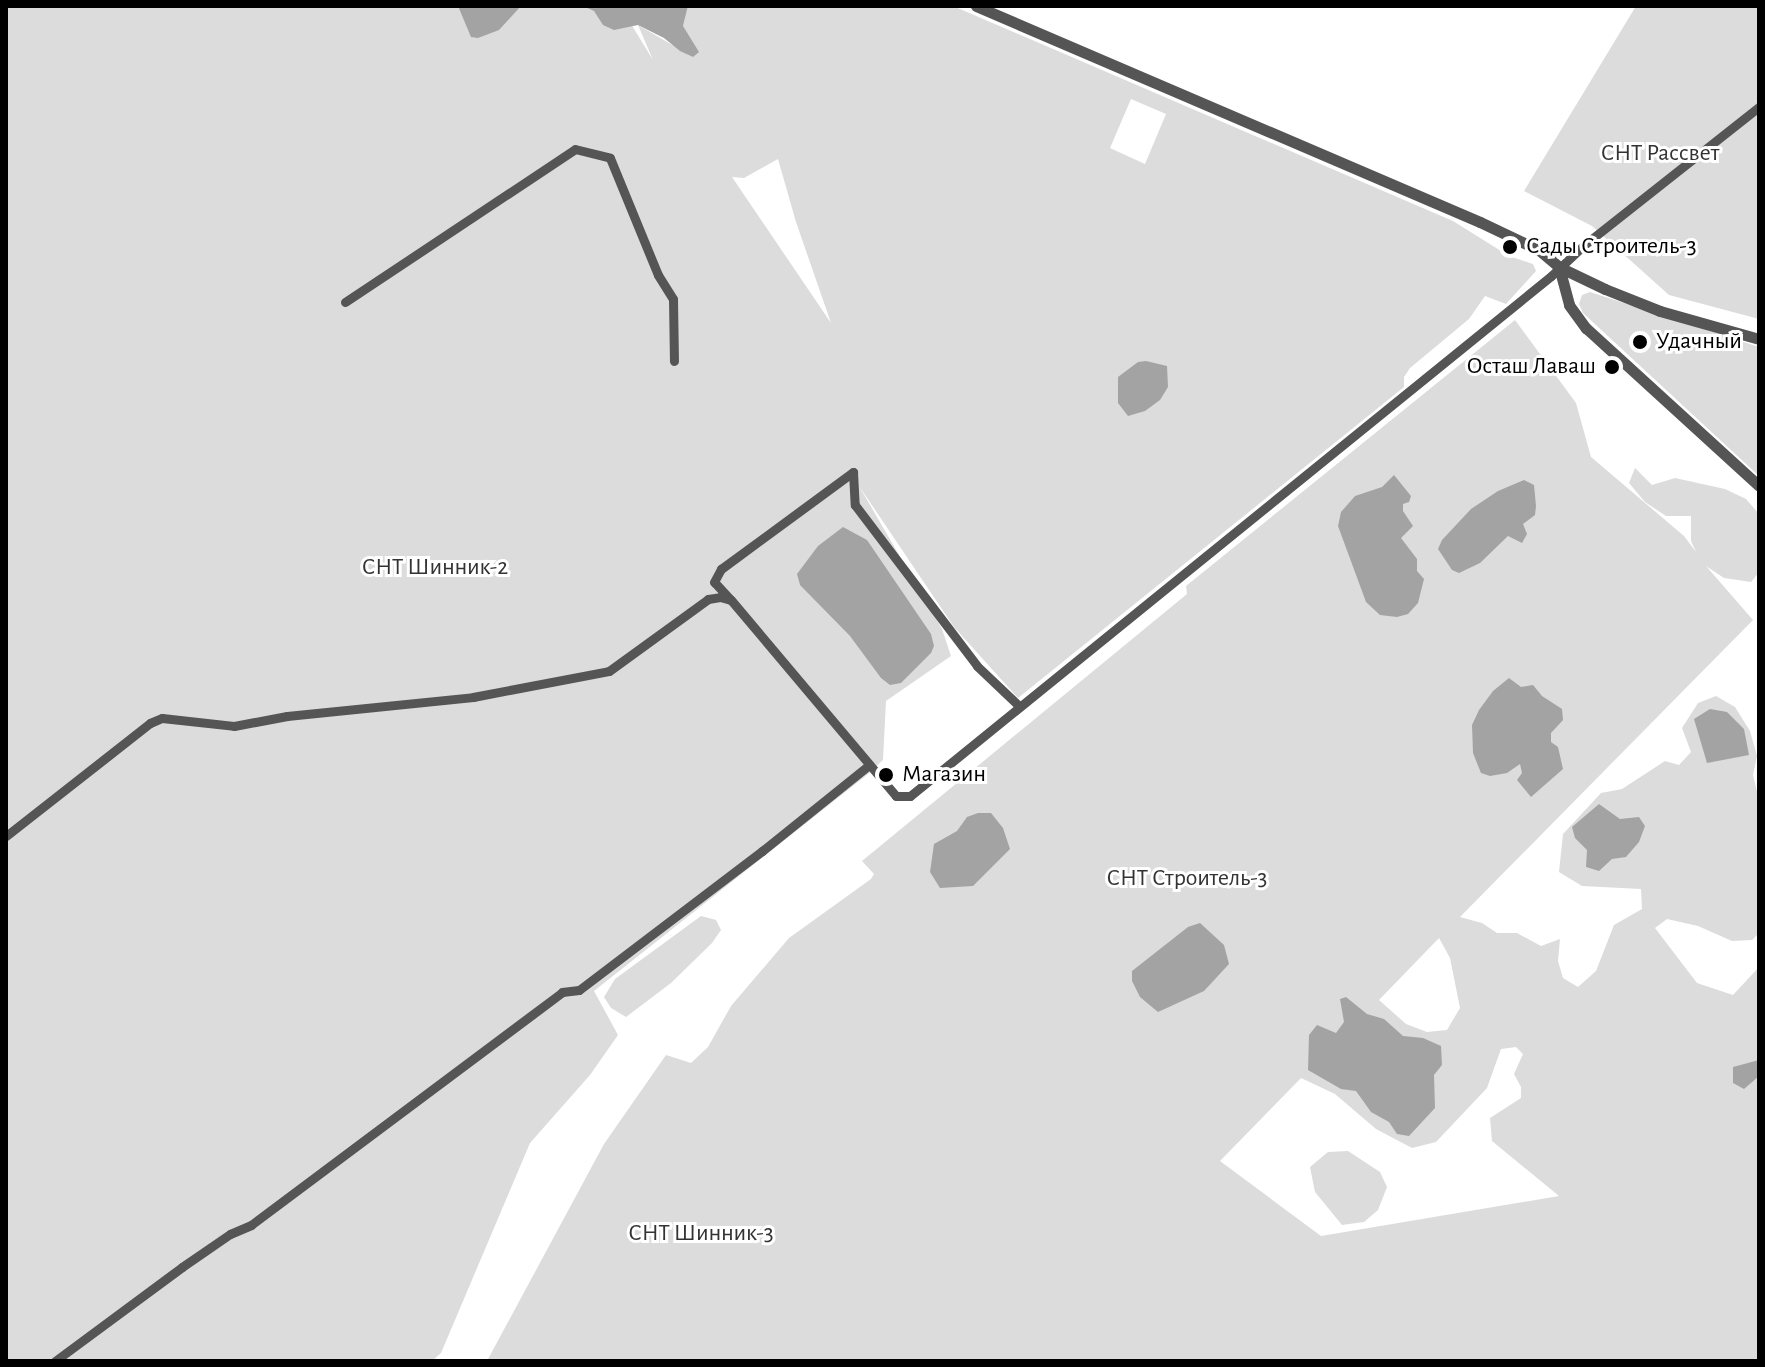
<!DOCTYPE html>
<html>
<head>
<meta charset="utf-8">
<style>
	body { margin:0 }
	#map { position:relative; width:1765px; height:1367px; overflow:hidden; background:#fff; font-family:"Alegreya Sans",sans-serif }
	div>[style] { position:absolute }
	.green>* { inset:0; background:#dcdcdc }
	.water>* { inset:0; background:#a3a3a3 }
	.minor>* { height:9px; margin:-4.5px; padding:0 4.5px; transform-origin:4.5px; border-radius:4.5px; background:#555 }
	.tertiary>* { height:11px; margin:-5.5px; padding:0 5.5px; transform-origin:5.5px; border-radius:5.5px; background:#555 }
	.dots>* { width:22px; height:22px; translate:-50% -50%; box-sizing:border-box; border:4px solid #fff; border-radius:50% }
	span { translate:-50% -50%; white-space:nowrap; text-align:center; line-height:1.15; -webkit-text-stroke:6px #fff; paint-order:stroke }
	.park-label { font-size:24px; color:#333 }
	.poi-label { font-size:24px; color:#000 }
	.left { translate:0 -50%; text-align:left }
	.right { translate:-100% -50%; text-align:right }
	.frame { position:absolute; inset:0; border:8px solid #000; pointer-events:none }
</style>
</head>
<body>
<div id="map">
	<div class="green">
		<div style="clip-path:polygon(evenodd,6px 6px,620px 6px,653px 60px,638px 25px,693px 57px,683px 26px,688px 6px,953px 6px,1453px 221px,1509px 256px,1533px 264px,1536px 271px,1506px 304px,1485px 296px,1469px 319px,1410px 368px,1404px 377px,1404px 387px,1018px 698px,954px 627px,859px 486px,942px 629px,951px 656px,886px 701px,883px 760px,868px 774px,594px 991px,618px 1035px,590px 1075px,530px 1143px,441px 1353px,432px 1361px,6px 1361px,6px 6px,1131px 99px,1166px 114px,1145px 164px,1110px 148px,1131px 99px,6px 6px,778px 159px,796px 222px,831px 323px,732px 177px,744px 178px,778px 159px)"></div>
		<div style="clip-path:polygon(1636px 6px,1759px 6px,1759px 319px,1669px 295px,1592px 226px,1524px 191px)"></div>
		<div style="clip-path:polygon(1590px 292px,1759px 347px,1759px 476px,1583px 313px,1579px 304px,1582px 295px)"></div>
		<div style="clip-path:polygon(evenodd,1515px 320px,1576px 403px,1591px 457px,1684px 536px,1696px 552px,1691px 541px,1691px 516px,1666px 516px,1645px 502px,1629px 483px,1635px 468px,1652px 485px,1675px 478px,1725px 489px,1746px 499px,1759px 514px,1759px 572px,1751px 582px,1724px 578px,1706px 566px,1753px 620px,1460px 917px,1482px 923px,1497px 933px,1517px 933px,1541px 946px,1560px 939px,1558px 961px,1563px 978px,1578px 987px,1596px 971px,1614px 925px,1642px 909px,1641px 889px,1582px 886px,1559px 872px,1563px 834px,1601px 793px,1622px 789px,1665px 761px,1679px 765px,1691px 752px,1682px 728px,1698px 703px,1716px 696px,1735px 707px,1750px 731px,1757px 756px,1753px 775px,1759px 800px,1759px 933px,1752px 940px,1732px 941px,1698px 926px,1667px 919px,1655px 928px,1697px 983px,1733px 995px,1759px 967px,1759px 1361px,487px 1361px,604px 1144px,666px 1055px,691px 1063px,708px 1047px,731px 1006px,789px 938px,871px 879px,874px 874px,862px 861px,1187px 594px,1186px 586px,1515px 320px,1439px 938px,1450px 958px,1460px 1008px,1447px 1030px,1427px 1032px,1406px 1024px,1379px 1000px,1439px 938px,1515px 320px,1516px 1047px,1523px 1054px,1514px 1074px,1521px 1087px,1521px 1098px,1490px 1118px,1492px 1141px,1559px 1196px,1321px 1236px,1220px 1161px,1301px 1078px,1335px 1094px,1376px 1129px,1412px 1148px,1436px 1142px,1487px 1088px,1501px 1049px,1516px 1047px)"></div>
		<div style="clip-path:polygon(701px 916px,716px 920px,721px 930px,712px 943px,671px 983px,626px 1017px,611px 1008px,604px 997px,615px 979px)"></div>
		<div style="clip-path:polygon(1348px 1151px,1380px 1172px,1387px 1187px,1378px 1210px,1364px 1222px,1342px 1225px,1315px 1192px,1310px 1167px,1328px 1152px)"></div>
	</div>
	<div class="water">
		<div style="clip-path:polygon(458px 6px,521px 6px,499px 30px,478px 38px,471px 37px)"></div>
		<div style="clip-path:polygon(583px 6px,688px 6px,683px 26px,699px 52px,693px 57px,680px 51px,664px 38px,638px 25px,614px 30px,603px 25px,594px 11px)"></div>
		<div style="clip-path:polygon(1146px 361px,1167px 366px,1168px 387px,1160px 400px,1145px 411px,1128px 416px,1118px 403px,1118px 377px,1138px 362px)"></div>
		<div style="clip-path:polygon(1394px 475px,1411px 496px,1409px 502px,1403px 504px,1403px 511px,1413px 526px,1401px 538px,1417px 559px,1417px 571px,1424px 579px,1418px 603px,1408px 614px,1397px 617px,1380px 615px,1366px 602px,1338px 526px,1341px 512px,1355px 496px,1382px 487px)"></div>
		<div style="clip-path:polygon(1524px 480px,1534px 485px,1536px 506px,1535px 515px,1523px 524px,1527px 534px,1522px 543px,1508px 536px,1480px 563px,1459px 573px,1452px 570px,1438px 549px,1442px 540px,1471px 509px,1498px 491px)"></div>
		<div style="clip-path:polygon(843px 527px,867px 540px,931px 634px,934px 646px,931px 653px,901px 683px,890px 685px,881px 678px,850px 636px,800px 585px,797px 574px,818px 546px)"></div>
		<div style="clip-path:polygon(1509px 678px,1521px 687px,1533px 685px,1542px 696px,1562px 709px,1563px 720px,1551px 733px,1551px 742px,1558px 747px,1563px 769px,1531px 797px,1517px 780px,1522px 773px,1520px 764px,1507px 773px,1490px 776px,1481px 773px,1473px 753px,1472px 725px,1479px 710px,1493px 691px)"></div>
		<div style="clip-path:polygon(1710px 709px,1727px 712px,1744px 729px,1749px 755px,1707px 763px,1694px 719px)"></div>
		<div style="clip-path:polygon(1599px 804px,1620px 819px,1639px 817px,1645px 826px,1639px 842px,1626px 857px,1612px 859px,1599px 871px,1586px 867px,1587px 850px,1575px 838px,1572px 827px)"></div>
		<div style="clip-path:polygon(978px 813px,991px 813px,1003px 828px,1010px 849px,973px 886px,940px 888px,930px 872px,934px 844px,957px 831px,967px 817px)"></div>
		<div style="clip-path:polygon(1200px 923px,1224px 945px,1229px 964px,1204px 991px,1158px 1012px,1140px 997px,1132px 981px,1132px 971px,1188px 927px)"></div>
		<div style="clip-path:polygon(1346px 997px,1367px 1014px,1384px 1019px,1403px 1036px,1423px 1038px,1441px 1046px,1442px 1065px,1434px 1075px,1435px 1108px,1409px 1136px,1397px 1134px,1389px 1122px,1371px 1112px,1356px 1091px,1341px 1089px,1308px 1070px,1309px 1035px,1317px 1025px,1336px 1033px,1344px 1022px,1340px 999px)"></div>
		<div style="clip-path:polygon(1759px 1060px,1759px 1076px,1744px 1089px,1733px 1083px,1733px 1067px)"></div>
	</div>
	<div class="minor">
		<div style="left:345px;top:302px;width:276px;rotate:-33.6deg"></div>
		<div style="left:575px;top:149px;width:36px;rotate:14deg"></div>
		<div style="left:610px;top:158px;width:126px;rotate:67.7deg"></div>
		<div style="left:658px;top:275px;width:28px;rotate:58deg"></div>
		<div style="left:673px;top:299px;width:62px;rotate:89.1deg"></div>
		<div style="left:730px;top:599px;width:23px;rotate:-133deg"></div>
		<div style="left:714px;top:582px;width:15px;rotate:-62deg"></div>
		<div style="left:721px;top:569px;width:164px;rotate:-36.3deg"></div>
		<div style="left:853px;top:472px;width:33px;rotate:87deg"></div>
		<div style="left:855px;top:505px;width:202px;rotate:52.8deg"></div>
		<div style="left:977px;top:666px;width:57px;rotate:43.6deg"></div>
		<div style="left:6px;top:836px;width:183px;rotate:-38.1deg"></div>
		<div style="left:150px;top:723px;width:13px;rotate:-23deg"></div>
		<div style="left:162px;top:718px;width:72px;rotate:6.3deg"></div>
		<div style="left:234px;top:726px;width:54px;rotate:-10.7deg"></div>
		<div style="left:287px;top:716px;width:187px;rotate:-5.8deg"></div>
		<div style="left:473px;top:697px;width:138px;rotate:-10.8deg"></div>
		<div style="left:609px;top:671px;width:122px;rotate:-36deg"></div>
		<div style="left:708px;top:599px;width:12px;rotate:-9deg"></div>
		<div style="left:720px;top:597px;width:11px;rotate:15deg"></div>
		<div style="left:731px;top:600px;width:256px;rotate:49.9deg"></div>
		<div style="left:896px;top:796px;width:14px"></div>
		<div style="left:910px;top:796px;width:825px;rotate:-39.05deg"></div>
		<div style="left:1551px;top:276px;width:45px;rotate:-43.2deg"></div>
		<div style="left:1584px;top:245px;width:223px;rotate:-38.3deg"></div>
		<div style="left:55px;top:1361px;width:158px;rotate:-36.5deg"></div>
		<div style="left:182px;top:1267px;width:58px;rotate:-34.5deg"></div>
		<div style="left:230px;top:1234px;width:23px;rotate:-23deg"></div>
		<div style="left:251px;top:1225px;width:389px;rotate:-36.8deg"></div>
		<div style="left:562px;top:992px;width:17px;rotate:-7deg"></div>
		<div style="left:579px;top:990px;width:230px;rotate:-37.2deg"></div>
		<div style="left:762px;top:851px;width:137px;rotate:-38.8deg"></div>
	</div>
	<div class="tertiary">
		<div style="left:976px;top:6px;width:548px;rotate:23.2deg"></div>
		<div style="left:1480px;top:222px;width:65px;rotate:25.4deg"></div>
		<div style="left:1539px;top:250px;width:26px;rotate:40deg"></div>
		<div style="left:1559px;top:267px;width:51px;rotate:25.6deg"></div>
		<div style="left:1605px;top:289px;width:59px;rotate:21.8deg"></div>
		<div style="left:1660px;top:311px;width:103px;rotate:15.8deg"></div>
		<div style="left:1559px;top:267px;width:39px;rotate:75deg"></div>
		<div style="left:1569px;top:305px;width:29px;rotate:54deg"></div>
		<div style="left:1586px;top:328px;width:234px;rotate:42.4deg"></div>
	</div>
	<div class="dots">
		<div style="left:1510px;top:247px;background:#000"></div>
		<div style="left:1640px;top:342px;background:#000"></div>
		<div style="left:1612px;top:367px;background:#000"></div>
		<div style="left:886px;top:775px;background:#000"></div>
	</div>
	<div class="park-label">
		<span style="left:1660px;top:154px">СНТ Рассвет</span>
		<span style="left:435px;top:568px">СНТ Шинник-2</span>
		<span style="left:1187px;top:879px">СНТ Строитель-3</span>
		<span style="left:701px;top:1234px">СНТ Шинник-3</span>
	</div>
	<div class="poi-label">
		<span class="left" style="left:1526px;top:247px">Сады Строитель-3</span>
		<span class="left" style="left:1656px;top:342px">Удачный</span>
		<span class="right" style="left:1596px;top:367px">Осташ Лаваш</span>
		<span class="left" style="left:902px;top:775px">Магазин</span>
	</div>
	<div class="frame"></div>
</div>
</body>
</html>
